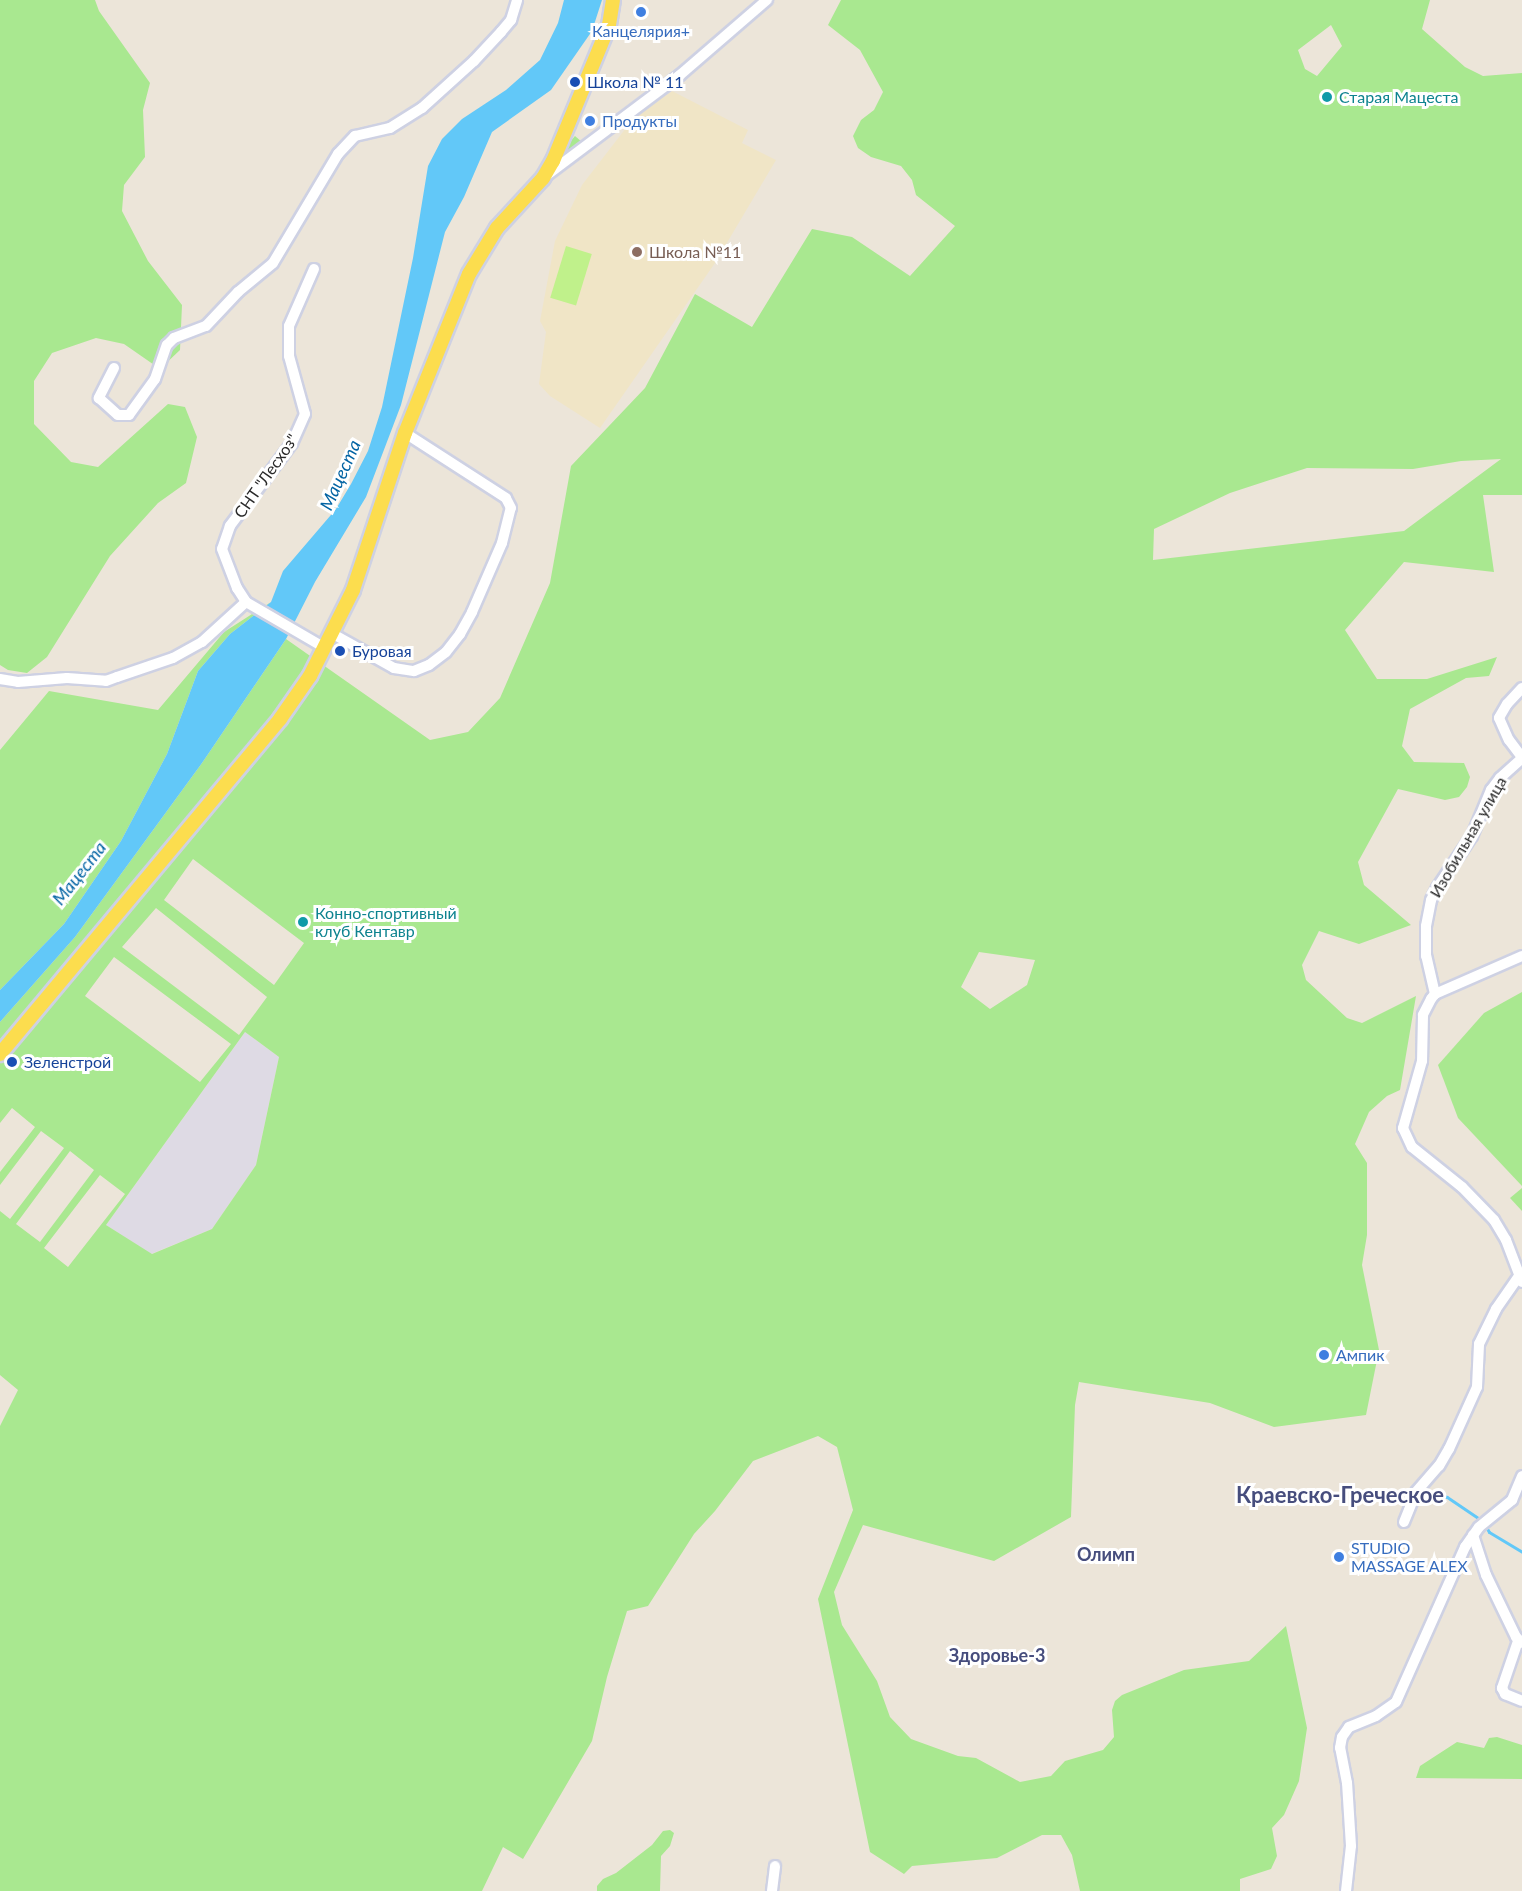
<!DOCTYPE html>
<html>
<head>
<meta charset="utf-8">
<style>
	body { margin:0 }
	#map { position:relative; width:1522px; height:1891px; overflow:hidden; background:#ece5d9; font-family:Lato,sans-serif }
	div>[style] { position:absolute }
	.industrial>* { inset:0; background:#dedae4 }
	.education>* { inset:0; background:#f0e5c6 }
	.green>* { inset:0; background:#a9e890 }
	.pitch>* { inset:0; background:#c0f18b; transform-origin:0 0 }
	.water>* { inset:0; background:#62c8f8 }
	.stream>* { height:3px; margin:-1.5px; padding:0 1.5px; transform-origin:1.5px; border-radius:1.5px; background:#62c8f8 }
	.roads { filter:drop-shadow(2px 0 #ced1e3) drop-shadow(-2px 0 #ced1e3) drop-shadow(0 2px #ced1e3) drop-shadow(0 -2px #ced1e3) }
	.minor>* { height:10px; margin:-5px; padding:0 5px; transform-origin:5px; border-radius:5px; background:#fff }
	.major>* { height:14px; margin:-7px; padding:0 7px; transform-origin:7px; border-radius:7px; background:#fcdd4e }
	.dots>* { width:16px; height:16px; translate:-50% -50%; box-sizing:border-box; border:3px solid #fff; border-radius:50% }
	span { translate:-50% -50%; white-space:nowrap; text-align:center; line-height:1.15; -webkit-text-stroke:6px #fff; paint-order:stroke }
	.shop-label { font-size:16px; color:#366cbe }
	.left { translate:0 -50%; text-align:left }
	.transit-label { font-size:16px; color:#164399 }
	.culture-label { font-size:16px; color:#0d838f }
	.education-label { font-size:16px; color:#785e54 }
	.street-label { font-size:16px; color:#292929 }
	.water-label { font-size:18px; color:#0263a3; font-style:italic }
	.neighbourhood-label { font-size:18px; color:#464d7d; font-weight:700 }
	.district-label { font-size:22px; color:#464d7d; font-weight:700 }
</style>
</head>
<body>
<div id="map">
	<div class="industrial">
		<div style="clip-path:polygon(245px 1032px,279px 1057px,256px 1165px,212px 1229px,151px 1254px,106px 1225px)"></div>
	</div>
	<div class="education">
		<div style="clip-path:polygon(672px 91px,748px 130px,742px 143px,776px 160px,715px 263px,600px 428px,550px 396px,539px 384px,546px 332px,540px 321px,555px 241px,582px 185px,636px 115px)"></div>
	</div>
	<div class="green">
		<div style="clip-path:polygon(0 0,95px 0,99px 11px,150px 83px,143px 110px,145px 157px,124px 185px,122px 211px,148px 261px,182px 305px,180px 350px,160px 369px,124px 344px,96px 338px,52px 353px,34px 381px,34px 424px,71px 462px,98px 467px,168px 404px,185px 407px,197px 437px,186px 483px,158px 503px,110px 556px,47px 657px,27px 673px,8px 670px,0 665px)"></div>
		<div style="clip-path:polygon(evenodd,841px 0,1430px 0,1422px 29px,1465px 67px,1483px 76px,1522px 73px,1522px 495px,1483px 495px,1494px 572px,1404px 562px,1345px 630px,1377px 679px,1427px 679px,1497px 657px,1489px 676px,1466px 678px,1410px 709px,1402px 746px,1414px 762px,1464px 763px,1470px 777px,1467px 787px,1459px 797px,1445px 800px,1398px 789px,1358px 862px,1364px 885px,1411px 925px,1359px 944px,1319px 931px,1302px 965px,1306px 980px,1347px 1018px,1362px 1023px,1416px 996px,1400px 1090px,1387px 1096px,1369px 1112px,1355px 1144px,1367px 1163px,1367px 1235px,1362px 1265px,1379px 1350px,1366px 1415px,1274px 1427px,1210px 1403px,1079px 1382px,1075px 1405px,1071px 1517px,994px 1561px,863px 1525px,834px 1592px,842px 1625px,877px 1681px,890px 1717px,911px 1739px,958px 1756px,976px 1758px,1020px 1782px,1051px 1776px,1065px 1761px,1103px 1750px,1114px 1737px,1112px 1710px,1115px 1701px,1122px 1695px,1184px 1670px,1249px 1661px,1286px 1626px,1307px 1728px,1299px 1781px,1284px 1815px,1272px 1828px,1277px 1856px,1271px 1869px,1240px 1879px,1240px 1891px,1080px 1891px,1072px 1855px,1061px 1835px,1042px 1835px,997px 1858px,912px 1866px,904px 1874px,870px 1852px,818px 1599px,853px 1510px,837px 1447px,818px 1436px,753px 1461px,715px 1511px,694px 1534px,648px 1606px,627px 1611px,607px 1677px,592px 1741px,523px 1859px,503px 1847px,482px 1891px,0 1891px,0 1426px,18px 1390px,0 1375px,0 1211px,10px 1219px,64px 1148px,41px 1131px,0 1185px,0 1172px,35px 1127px,12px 1108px,0 1123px,0 1022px,75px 937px,202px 763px,286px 639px,430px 740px,468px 732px,500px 698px,550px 583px,571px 466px,645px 388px,695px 294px,752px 327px,812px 229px,852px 237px,910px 276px,955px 226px,916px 195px,912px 180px,901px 166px,871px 157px,858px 148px,855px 141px,853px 136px,861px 120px,874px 110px,883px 92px,860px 50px,828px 25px,841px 0,1331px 25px,1342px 46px,1317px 76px,1305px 69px,1298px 50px,1331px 25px,841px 0,1501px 459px,1404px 531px,1153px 560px,1154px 529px,1230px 493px,1307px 468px,1413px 469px,1461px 461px,1501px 459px,841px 0,193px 859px,304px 943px,274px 985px,164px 900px,193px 859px,841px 0,156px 908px,267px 997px,239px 1035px,122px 947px,156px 908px,841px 0,979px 952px,1035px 960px,1027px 985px,990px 1009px,961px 987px,979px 952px,841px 0,114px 957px,231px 1044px,200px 1082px,85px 996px,114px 957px,841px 0,245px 1032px,279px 1057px,256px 1165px,212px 1229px,152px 1254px,106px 1225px,245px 1032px,841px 0,70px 1151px,94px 1170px,40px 1242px,16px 1224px,70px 1151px,841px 0,100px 1175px,125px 1194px,68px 1267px,44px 1248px,100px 1175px)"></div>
		<div style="clip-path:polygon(575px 136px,583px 143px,560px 160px,569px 143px)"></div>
		<div style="clip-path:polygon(271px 602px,230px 634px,198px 671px,167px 754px,121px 841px,64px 924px,0 990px,0 750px,49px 691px,158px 710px,224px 632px)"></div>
		<div style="clip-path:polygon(1522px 992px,1522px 1186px,1458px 1118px,1438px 1065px,1484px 1013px)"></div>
		<div style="clip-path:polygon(1522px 1188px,1522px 1211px,1510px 1198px)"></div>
		<div style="clip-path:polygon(1497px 1737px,1522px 1745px,1522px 1779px,1416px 1778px,1420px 1766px,1457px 1742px,1484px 1748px,1489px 1738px)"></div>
		<div style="clip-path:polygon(670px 1830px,674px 1833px,670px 1846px,661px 1856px,660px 1891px,597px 1891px,597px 1886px,603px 1879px,616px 1873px,652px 1845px,663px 1831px)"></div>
	</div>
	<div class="pitch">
		<div style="left:566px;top:246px;width:27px;height:54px;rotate:17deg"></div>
	</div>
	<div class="water">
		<div style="clip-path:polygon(564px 0,602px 0,592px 31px,551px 90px,492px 132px,464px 197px,445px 232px,401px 405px,366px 497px,315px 582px,286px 639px,202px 763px,75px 937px,0 1022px,0 990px,64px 924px,121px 841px,167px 754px,198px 671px,230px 634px,271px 602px,283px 571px,336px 509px,351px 484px,368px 451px,382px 407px,413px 258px,428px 166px,442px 139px,462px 119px,506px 90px,540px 60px,558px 23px)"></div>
	</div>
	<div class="stream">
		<div style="left:1422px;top:1492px;width:25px;rotate:11deg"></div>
		<div style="left:1447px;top:1497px;width:41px;rotate:34.1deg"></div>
		<div style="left:1485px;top:1525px;width:8px;rotate:60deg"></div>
		<div style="left:1489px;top:1532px;width:39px;rotate:31deg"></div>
	</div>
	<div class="roads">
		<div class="minor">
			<div style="left:547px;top:175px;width:166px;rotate:-36.9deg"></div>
			<div style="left:680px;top:75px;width:115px;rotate:-40.8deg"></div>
			<div style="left:314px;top:269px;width:62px;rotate:113.7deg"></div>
			<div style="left:289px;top:326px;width:30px;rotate:90deg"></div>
			<div style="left:289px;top:356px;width:60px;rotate:74.6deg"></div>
			<div style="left:305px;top:414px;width:32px;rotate:114deg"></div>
			<div style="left:292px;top:443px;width:104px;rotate:126.8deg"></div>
			<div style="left:230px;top:526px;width:24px;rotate:109deg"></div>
			<div style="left:222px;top:549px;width:42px;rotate:69deg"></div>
			<div style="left:237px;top:588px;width:17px;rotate:57deg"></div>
			<div style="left:246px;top:602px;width:91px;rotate:30.2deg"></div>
			<div style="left:114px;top:368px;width:34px;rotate:117deg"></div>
			<div style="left:99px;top:398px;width:25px;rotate:42deg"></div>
			<div style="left:118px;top:415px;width:11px"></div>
			<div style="left:129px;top:415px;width:44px;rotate:-54.2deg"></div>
			<div style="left:155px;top:379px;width:36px;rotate:-71deg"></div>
			<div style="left:167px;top:345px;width:10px;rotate:-45deg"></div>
			<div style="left:174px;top:338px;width:34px;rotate:-21deg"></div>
			<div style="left:206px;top:326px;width:47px;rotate:-46.7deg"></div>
			<div style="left:238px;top:292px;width:45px;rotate:-39.6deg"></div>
			<div style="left:273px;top:263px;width:127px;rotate:-59.2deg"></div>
			<div style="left:338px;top:154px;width:25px;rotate:-47deg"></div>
			<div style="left:355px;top:136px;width:36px;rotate:-13deg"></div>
			<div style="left:390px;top:128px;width:38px;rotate:-32deg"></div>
			<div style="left:422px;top:108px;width:70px;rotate:-42.1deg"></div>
			<div style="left:474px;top:61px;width:40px;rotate:-47deg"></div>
			<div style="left:501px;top:32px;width:16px;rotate:-50deg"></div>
			<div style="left:511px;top:20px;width:21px;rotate:-73deg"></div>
			<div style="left:333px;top:634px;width:70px;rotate:29.1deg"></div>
			<div style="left:394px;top:668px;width:20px;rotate:9deg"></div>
			<div style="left:414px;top:671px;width:16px;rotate:-22deg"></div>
			<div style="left:429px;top:665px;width:21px;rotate:-37deg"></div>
			<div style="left:446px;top:652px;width:23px;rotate:-52deg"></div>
			<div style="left:460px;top:634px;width:25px;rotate:-61deg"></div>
			<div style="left:472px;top:612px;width:75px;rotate:-66.5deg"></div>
			<div style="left:502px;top:543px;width:36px;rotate:-76deg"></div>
			<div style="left:511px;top:508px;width:11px;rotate:-117deg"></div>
			<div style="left:506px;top:498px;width:120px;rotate:-147.2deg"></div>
			<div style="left:0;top:679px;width:18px;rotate:9deg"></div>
			<div style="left:18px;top:682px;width:49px;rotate:-4.7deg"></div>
			<div style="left:67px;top:678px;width:39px;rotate:4deg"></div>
			<div style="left:106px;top:681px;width:12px;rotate:-20deg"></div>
			<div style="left:117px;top:677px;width:59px;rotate:-18.7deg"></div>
			<div style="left:173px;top:658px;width:33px;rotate:-29deg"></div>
			<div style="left:202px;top:642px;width:59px;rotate:-42.3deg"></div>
			<div style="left:1522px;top:688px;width:22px;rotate:133deg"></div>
			<div style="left:1507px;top:704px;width:16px;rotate:120deg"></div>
			<div style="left:1499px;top:718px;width:24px;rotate:66deg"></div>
			<div style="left:1509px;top:740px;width:21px;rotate:53deg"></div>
			<div style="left:1522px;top:956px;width:95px;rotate:156.4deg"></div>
			<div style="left:1435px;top:994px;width:6px;rotate:129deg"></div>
			<div style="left:1431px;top:999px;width:18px;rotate:117deg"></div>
			<div style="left:1423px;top:1015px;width:46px;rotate:91.2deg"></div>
			<div style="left:1422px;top:1061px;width:70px;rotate:105.8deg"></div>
			<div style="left:1403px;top:1128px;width:21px;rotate:65deg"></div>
			<div style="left:1412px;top:1147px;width:64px;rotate:38.7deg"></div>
			<div style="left:1462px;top:1187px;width:46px;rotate:45.9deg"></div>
			<div style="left:1494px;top:1220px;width:23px;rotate:59deg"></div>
			<div style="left:1506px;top:1240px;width:45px;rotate:69.1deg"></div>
			<div style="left:1435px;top:994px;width:39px;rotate:-103deg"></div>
			<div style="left:1426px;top:956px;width:30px;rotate:-90deg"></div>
			<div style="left:1426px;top:926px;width:26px;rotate:-79deg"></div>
			<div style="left:1431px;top:900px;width:13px;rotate:-63deg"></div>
			<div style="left:1437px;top:888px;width:63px;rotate:-56.1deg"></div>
			<div style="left:1472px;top:836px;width:50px;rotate:-67.6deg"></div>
			<div style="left:1491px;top:790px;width:15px;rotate:-53deg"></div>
			<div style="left:1500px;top:778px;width:30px;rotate:-42deg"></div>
			<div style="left:1404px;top:1522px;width:32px;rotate:-68deg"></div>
			<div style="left:1416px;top:1492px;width:35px;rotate:-49deg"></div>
			<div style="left:1439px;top:1466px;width:20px;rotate:-60deg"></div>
			<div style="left:1449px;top:1449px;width:68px;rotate:-65.7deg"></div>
			<div style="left:1477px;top:1387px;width:43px;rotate:-87.3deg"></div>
			<div style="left:1479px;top:1344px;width:39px;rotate:-64deg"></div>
			<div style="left:1496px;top:1309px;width:40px;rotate:-55.1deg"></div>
			<div style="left:1473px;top:1535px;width:42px;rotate:72deg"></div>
			<div style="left:1486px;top:1575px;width:69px;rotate:64.2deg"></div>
			<div style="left:1516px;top:1637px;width:8px;rotate:45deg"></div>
			<div style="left:1518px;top:1641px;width:50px;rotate:108.8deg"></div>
			<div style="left:1502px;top:1688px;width:7px;rotate:63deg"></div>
			<div style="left:1505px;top:1694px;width:18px;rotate:22deg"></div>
			<div style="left:772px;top:1891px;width:25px;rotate:-83deg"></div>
			<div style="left:1346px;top:1891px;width:45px;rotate:-83.7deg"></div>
			<div style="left:1351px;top:1846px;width:63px;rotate:-93.6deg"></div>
			<div style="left:1347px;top:1783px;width:36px;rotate:-101deg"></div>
			<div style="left:1340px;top:1748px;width:11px;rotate:-80deg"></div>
			<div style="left:1342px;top:1737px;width:12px;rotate:-55deg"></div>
			<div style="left:1349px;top:1727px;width:29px;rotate:-22deg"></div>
			<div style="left:1376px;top:1716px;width:24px;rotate:-35deg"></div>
			<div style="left:1396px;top:1702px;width:170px;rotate:-66deg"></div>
			<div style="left:1465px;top:1547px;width:24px;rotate:-55deg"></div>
			<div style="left:1479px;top:1527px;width:43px;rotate:-39.3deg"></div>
			<div style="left:1512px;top:1500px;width:26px;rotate:-67deg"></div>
		</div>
		<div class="major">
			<div style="left:0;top:1054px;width:437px;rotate:-50.1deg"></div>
			<div style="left:280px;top:719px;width:52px;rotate:-55.1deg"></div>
			<div style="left:310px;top:676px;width:96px;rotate:-63.4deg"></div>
			<div style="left:353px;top:590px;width:165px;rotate:-71.7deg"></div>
			<div style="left:405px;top:433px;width:171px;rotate:-68.1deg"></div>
			<div style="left:469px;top:274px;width:54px;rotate:-58.7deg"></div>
			<div style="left:497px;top:228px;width:68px;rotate:-47.4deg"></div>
			<div style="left:543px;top:178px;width:20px;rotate:-60deg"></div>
			<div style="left:553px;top:161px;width:147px;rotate:-67.6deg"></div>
			<div style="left:609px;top:25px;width:25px;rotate:-81deg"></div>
		</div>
	</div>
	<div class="dots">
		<div style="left:641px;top:12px;background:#3f7fe0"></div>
		<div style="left:575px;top:82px;background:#1a4fb4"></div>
		<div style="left:1327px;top:97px;background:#0f9aa8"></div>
		<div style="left:590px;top:121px;background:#3f7fe0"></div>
		<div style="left:637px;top:252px;background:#8d6e63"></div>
		<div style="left:340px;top:651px;background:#1a4fb4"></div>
		<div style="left:303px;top:922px;background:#0f9aa8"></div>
		<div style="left:12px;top:1062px;background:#1a4fb4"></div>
		<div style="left:1324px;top:1355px;background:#3f7fe0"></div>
		<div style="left:1339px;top:1557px;background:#3f7fe0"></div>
	</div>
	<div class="shop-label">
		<span style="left:641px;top:31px">Канцелярия+</span>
		<span class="left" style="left:602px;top:121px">Продукты</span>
		<span class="left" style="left:1336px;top:1355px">Ампик</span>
		<span class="left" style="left:1351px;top:1557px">STUDIO<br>MASSAGE ALEX</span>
	</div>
	<div class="transit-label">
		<span class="left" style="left:587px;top:82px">Школа № 11</span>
		<span class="left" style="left:352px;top:651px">Буровая</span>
		<span class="left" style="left:24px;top:1062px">Зеленстрой</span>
	</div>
	<div class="culture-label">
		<span class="left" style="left:1339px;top:97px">Старая Мацеста</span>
		<span class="left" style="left:315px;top:922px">Конно-спортивный<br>клуб Кентавр</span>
	</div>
	<div class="education-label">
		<span class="left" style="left:649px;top:252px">Школа №11</span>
	</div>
	<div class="street-label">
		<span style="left:266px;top:476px;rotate:-55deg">СНТ "Лесхоз"</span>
		<span style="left:1468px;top:837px;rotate:-60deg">Изобильная улица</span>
	</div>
	<div class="water-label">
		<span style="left:340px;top:475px;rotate:-66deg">Мацеста</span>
		<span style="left:79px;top:873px;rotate:-52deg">Мацеста</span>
	</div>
	<div class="neighbourhood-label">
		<span style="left:1106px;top:1554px">Олимп</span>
		<span style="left:997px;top:1655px">Здоровье-3</span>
	</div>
	<div class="district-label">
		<span style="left:1340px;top:1495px">Краевско-Греческое</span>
	</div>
</div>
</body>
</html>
